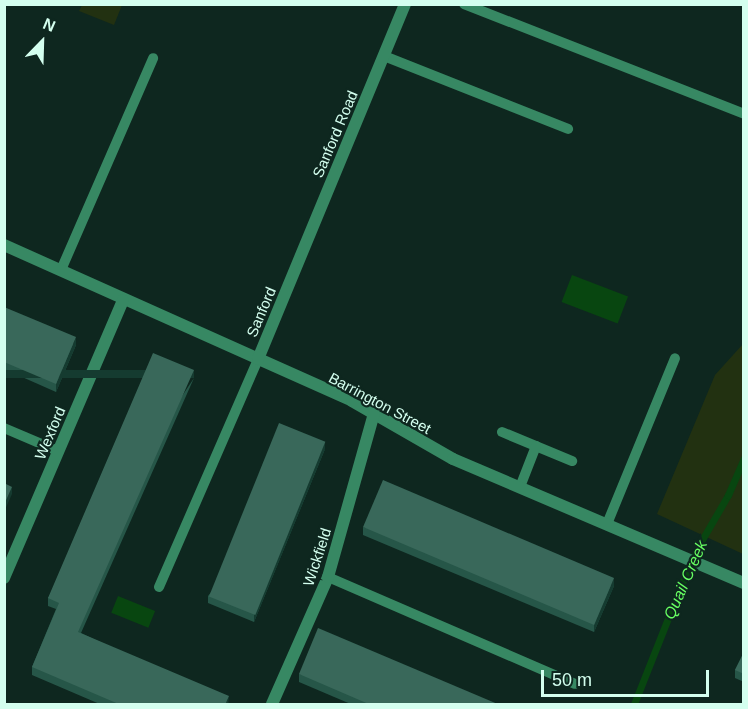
<!DOCTYPE html>
<html>
<head>
<meta charset="utf-8">
<style>
	body { margin:0 }
	#map { position:relative; width:748px; height:709px; overflow:hidden; background:#0e271f; font-family:Arial,sans-serif }
	div>[style] { position:absolute }
	.green>* { inset:0; background:#223111 }
	.water>* { inset:0; background:#084610; transform-origin:0 0 }
	.stream>* { height:7px; margin:-3.5px; padding:0 3.5px; transform-origin:3.5px; border-radius:3.5px; background:#084610 }
	.lane>* { height:10px; margin:-5px; padding:0 5px; transform-origin:5px; border-radius:5px; background:#378863 }
	.street>* { height:12px; margin:-6px; padding:0 6px; transform-origin:6px; border-radius:6px; background:#378863 }
	.wall>* { inset:0; background:#265648 }
	.shaded-wall>* { inset:0; background:#153b30; transform-origin:0 0 }
	.building>* { inset:0; background:#39685a; transform-origin:0 0 }
	span { translate:-50% -50%; white-space:nowrap; text-align:center; line-height:1.15; -webkit-text-stroke:4.5px #0e271f; paint-order:stroke }
	.street-label { font-size:15px; color:#d4ffef }
	.water-label { font-size:16px; color:#67ff62; font-style:italic }
	.frame { position:absolute; inset:0; border:6px solid #d4ffef; pointer-events:none }
	.north { position:absolute; left:12px; top:12px; width:60px; height:60px; -webkit-text-stroke:4px #0e271f; paint-order:stroke; rotate:23deg; font-size:16px; font-weight:700; line-height:24px; text-align:center; color:#d4ffef }
	.north::after { content:''; display:block; margin:auto; width:21px; height:27px; background:#d4ffef; clip-path:polygon(50% 0,100% 100%,50% 72%,0 100%) }
	.scale { position:absolute; left:541px; top:670px; width:168px; height:27px; box-sizing:border-box; border:3px solid #d4ffef; border-top:0; padding-left:8px; font-size:18px; line-height:21px; white-space:nowrap; color:#d4ffef; -webkit-text-stroke:4px #0e271f; paint-order:stroke }
</style>
</head>
<body>
<div id="map">
	<div class="green">
		<div style="clip-path:polygon(82px 5px,82px 4px,122px 5px,114px 25px,79px 11px)"></div>
		<div style="clip-path:polygon(743px 344px,743px 554px,657px 514px,715px 375px)"></div>
	</div>
	<div class="water">
		<div style="left:572px;top:275px;width:60px;height:29px;rotate:21deg"></div>
		<div style="left:118px;top:596px;width:40px;height:18px;rotate:22deg"></div>
	</div>
	<div class="stream">
		<div style="left:634px;top:704px;width:130px;rotate:-68.4deg"></div>
		<div style="left:682px;top:583px;width:42px;rotate:-65.9deg"></div>
		<div style="left:699px;top:545px;width:58px;rotate:-59.9deg"></div>
		<div style="left:728px;top:495px;width:40px;rotate:-66.6deg"></div>
	</div>
	<div class="lane">
		<div style="left:464px;top:4px;width:301px;rotate:21.4deg"></div>
		<div style="left:384px;top:56px;width:198px;rotate:21.6deg"></div>
		<div style="left:61px;top:270px;width:231px;rotate:-66.5deg"></div>
		<div style="left:4px;top:428px;width:59px;rotate:23.1deg"></div>
		<div style="left:502px;top:432px;width:76px;rotate:22.5deg"></div>
		<div style="left:520px;top:487px;width:44px;rotate:-68.7deg"></div>
		<div style="left:607px;top:524px;width:179px;rotate:-67.7deg"></div>
		<div style="left:328px;top:577px;width:269px;rotate:23.4deg"></div>
		<div style="left:159px;top:587px;width:249px;rotate:-66.5deg"></div>
	</div>
	<div class="street">
		<div style="left:4px;top:245px;width:381px;rotate:24.1deg"></div>
		<div style="left:352px;top:401px;width:116px;rotate:29.9deg"></div>
		<div style="left:453px;top:459px;width:316px;rotate:23.1deg"></div>
		<div style="left:258px;top:359px;width:384px;rotate:-67.5deg"></div>
		<div style="left:4px;top:578px;width:302px;rotate:-66.8deg"></div>
		<div style="left:272px;top:704px;width:139px;rotate:-66.2deg"></div>
		<div style="left:328px;top:577px;width:170px;rotate:-74.3deg"></div>
	</div>
	<div class="wall">
		<div style="clip-path:polygon(4px 307px,76px 345px,56px 392px,4px 369px)"></div>
		<div style="clip-path:polygon(194px 378px,81px 633px,229px 703px,228px 705px,102px 705px,32px 675px,32px 667px,56px 609px,48px 606px,48px 598px)"></div>
		<div style="clip-path:polygon(325px 449px,254px 622px,208px 603px,208px 596px)"></div>
		<div style="clip-path:polygon(363px 527px,614px 586px,594px 632px,363px 535px)"></div>
		<div style="clip-path:polygon(744px 652px,744px 682px,735px 678px,735px 670px)"></div>
		<div style="clip-path:polygon(299px 674px,500px 705px,353px 705px,299px 682px)"></div>
	</div>
	<div class="shaded-wall">
		<div style="clip-path:polygon(76px 337px,76px 345px,56px 392px,56px 384px)"></div>
		<div style="left:194px;top:370px;width:8px;height:287px;rotate:90deg"></div>
		<div style="clip-path:polygon(325px 442px,325px 449px,254px 622px,254px 614px)"></div>
		<div style="clip-path:polygon(12px 487px,12px 494px,4px 512px,4px 505px)"></div>
		<div style="clip-path:polygon(614px 578px,614px 586px,594px 632px,594px 624px)"></div>
		<div style="clip-path:polygon(229px 696px,228px 705px,225px 705px)"></div>
	</div>
	<div class="building">
		<div style="clip-path:polygon(4px 307px,76px 337px,56px 384px,4px 362px)"></div>
		<div style="clip-path:polygon(153px 353px,194px 370px,78px 632px,229px 696px,225px 705px,121px 705px,32px 667px,59px 603px,48px 598px)"></div>
		<div style="left:279px;top:423px;width:50px;height:187px;rotate:22deg"></div>
		<div style="left:383px;top:480px;width:251px;height:51px;rotate:23deg"></div>
		<div style="clip-path:polygon(4px 483px,12px 487px,4px 505px)"></div>
		<div style="clip-path:polygon(318px 628px,500px 705px,371px 705px,299px 674px)"></div>
		<div style="clip-path:polygon(744px 652px,744px 674px,735px 670px)"></div>
	</div>
	<div class="street-label">
		<span style="left:335px;top:134px;rotate:-67deg">Sanford Road</span>
		<span style="left:261px;top:312px;rotate:-67deg">Sanford</span>
		<span style="left:380px;top:403px;rotate:28deg">Barrington Street</span>
		<span style="left:50px;top:433px;rotate:-67deg">Wexford</span>
		<span style="left:317px;top:557px;rotate:-72deg">Wickfield</span>
	</div>
	<div class="water-label">
		<span style="left:686px;top:580px;rotate:-66deg">Quail Creek</span>
	</div>
	<div class="frame"></div>
	<div class="north">N</div>
	<div class="scale">50 m</div>
</div>
</body>
</html>
